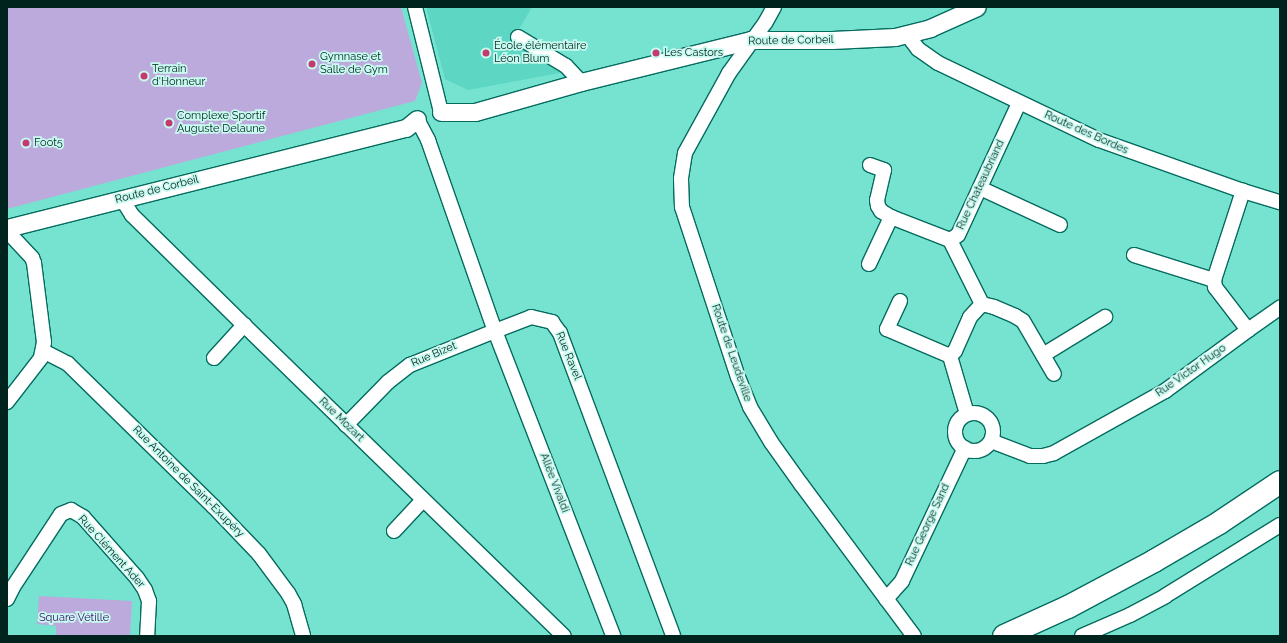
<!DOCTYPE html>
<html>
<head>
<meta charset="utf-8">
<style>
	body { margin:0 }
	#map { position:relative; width:1287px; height:643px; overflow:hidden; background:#76e3d1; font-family:Raleway,sans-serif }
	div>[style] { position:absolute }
	.built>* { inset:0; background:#5dd6c3 }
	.green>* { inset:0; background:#bdaadc }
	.roads { filter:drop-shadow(1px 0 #056b5f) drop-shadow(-1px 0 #056b5f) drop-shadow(0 1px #056b5f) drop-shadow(0 -1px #056b5f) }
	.minor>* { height:14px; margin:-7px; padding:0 7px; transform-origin:7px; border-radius:7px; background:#fff }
	.minor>.ring { margin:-7px; padding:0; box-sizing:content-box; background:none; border:14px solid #fff; border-radius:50% }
	.tertiary>* { height:17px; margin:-8.5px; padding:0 8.5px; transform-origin:8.5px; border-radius:8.5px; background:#fff }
	.primary>* { height:22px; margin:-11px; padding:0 11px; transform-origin:11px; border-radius:11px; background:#fff }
	.dots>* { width:11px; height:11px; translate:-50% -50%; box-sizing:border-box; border:2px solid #c8faf0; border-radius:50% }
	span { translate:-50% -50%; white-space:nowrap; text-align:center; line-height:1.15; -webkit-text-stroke:3.5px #c8faf0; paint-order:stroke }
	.street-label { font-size:11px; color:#00231e }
	.poi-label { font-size:11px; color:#00231e }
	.left { translate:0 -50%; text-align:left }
	.park-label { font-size:11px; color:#3d0969 }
	.frame { position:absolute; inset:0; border:8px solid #00231e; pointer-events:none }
</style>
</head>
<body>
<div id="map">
	<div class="built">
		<div style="clip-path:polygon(426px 7px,532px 7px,512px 41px,557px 66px,560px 73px,468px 90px,445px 79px)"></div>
	</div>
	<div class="green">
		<div style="clip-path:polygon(7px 7px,401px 7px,422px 83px,415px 101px,7px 209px)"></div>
		<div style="clip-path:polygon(39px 596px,132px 601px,130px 636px,56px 636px,56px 626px,37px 624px)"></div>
	</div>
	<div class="roads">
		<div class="minor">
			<div style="left:415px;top:7px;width:108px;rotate:76.1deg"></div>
			<div style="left:774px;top:7px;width:18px;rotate:119deg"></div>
			<div style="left:765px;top:23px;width:62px;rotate:125.8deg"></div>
			<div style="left:729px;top:73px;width:91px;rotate:118.8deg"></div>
			<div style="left:685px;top:153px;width:26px;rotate:99deg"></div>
			<div style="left:681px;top:179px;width:28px;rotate:88deg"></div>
			<div style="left:682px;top:207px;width:179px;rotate:71.8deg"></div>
			<div style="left:738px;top:377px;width:32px;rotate:68deg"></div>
			<div style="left:750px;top:407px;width:41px;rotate:59deg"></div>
			<div style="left:771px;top:442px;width:52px;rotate:54.5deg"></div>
			<div style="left:801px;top:484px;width:189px;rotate:53.4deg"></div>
			<div style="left:909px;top:34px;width:8px;rotate:67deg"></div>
			<div style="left:912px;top:41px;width:10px;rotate:53deg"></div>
			<div style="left:918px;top:49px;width:24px;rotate:35deg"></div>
			<div style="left:938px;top:63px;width:178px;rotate:25.6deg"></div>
			<div style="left:1099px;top:140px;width:153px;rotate:19.5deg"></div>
			<div style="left:1243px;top:191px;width:39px;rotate:17deg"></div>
			<div style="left:518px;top:37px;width:56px;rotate:31.1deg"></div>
			<div style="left:566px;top:66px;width:22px;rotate:47deg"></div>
			<div style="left:417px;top:119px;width:24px;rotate:62deg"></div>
			<div style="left:428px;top:140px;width:202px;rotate:70.7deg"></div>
			<div style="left:495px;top:331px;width:39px;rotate:-21deg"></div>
			<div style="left:531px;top:317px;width:22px;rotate:13deg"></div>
			<div style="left:552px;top:322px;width:14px;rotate:54deg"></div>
			<div style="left:560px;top:333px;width:323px;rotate:69.5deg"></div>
			<div style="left:870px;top:165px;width:15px;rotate:20deg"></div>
			<div style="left:884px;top:170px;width:31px;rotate:103deg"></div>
			<div style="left:877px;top:200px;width:6px;rotate:81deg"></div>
			<div style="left:878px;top:206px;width:6px;rotate:59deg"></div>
			<div style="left:881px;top:211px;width:12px;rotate:31deg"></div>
			<div style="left:891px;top:217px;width:63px;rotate:21.3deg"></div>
			<div style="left:980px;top:188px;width:88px;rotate:24.8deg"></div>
			<div style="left:122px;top:199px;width:19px;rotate:58deg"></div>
			<div style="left:132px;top:215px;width:157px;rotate:44.5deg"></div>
			<div style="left:244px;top:325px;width:446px;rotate:44.2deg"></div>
			<div style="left:7px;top:231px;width:37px;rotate:47deg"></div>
			<div style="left:32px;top:258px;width:5px;rotate:68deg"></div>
			<div style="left:34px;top:263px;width:80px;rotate:82.8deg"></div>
			<div style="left:44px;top:342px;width:16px;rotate:101deg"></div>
			<div style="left:41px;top:358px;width:56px;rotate:127.7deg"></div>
			<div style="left:1134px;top:255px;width:84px;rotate:17.4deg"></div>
			<div style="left:869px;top:264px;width:52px;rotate:-64.9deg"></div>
			<div style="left:900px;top:301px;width:31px;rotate:115deg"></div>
			<div style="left:887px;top:329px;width:69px;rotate:23.2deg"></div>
			<div style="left:982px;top:304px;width:12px;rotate:14deg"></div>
			<div style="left:994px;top:307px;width:23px;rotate:23deg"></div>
			<div style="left:1015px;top:316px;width:9px;rotate:32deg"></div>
			<div style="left:1023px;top:321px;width:61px;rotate:59.7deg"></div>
			<div style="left:1248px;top:330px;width:39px;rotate:-35deg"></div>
			<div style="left:43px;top:351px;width:28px;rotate:27deg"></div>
			<div style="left:68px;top:364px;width:203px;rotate:44.4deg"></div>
			<div style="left:213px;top:506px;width:66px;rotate:46.2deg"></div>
			<div style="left:259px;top:554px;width:49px;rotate:53.4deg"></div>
			<div style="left:288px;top:593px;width:13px;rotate:61deg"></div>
			<div style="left:294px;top:604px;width:33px;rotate:74deg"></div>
			<div style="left:1043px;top:355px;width:73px;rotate:-31.5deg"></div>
			<div style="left:214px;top:358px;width:45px;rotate:-47.7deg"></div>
			<div class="ring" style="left:955px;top:413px;width:24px;height:24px"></div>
			<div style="left:967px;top:414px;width:60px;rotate:-106.3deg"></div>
			<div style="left:950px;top:356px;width:7px;rotate:-45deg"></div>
			<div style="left:955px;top:351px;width:37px;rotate:-66deg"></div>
			<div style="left:970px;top:317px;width:18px;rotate:-47deg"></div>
			<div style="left:982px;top:304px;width:72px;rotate:-116.6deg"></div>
			<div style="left:950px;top:240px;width:9px;rotate:-32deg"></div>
			<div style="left:958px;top:235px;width:145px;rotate:-65.2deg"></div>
			<div style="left:346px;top:425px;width:60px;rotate:-45.7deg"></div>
			<div style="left:388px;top:382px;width:28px;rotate:-38deg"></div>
			<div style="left:410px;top:365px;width:92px;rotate:-21.8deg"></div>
			<div style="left:495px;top:331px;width:327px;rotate:68.8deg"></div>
			<div style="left:991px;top:441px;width:42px;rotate:21deg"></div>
			<div style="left:1030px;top:456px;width:13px"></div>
			<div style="left:1043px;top:456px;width:11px;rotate:-15deg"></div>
			<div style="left:1054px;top:453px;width:127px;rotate:-29.2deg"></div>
			<div style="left:1165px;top:391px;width:103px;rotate:-36.3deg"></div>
			<div style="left:1248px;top:330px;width:54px;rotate:-127.5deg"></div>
			<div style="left:1215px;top:287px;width:7px;rotate:-98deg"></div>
			<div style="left:1214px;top:280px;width:94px;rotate:-72deg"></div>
			<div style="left:394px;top:531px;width:42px;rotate:-46.9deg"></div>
			<div style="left:7px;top:599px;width:13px;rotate:-63deg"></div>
			<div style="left:13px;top:587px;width:87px;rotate:-56.7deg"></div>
			<div style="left:61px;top:514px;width:11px;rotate:-22deg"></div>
			<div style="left:71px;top:510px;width:14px;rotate:30deg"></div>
			<div style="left:83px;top:517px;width:81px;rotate:48.5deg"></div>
			<div style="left:137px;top:578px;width:14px;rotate:56deg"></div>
			<div style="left:145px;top:590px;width:12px;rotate:70deg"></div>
			<div style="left:149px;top:601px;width:35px;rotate:93deg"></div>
			<div style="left:886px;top:599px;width:24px;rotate:-48deg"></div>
			<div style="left:902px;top:581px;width:147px;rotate:-64.7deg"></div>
			<div style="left:1082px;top:636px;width:52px;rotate:-23.6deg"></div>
			<div style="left:1130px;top:615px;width:40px;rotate:-28deg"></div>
			<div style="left:1165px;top:596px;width:135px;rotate:-31.7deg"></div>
		</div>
		<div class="tertiary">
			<div style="left:441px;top:112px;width:34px"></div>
			<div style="left:475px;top:112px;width:110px;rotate:-15.8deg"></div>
			<div style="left:581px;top:82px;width:175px;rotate:-13.9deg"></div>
			<div style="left:751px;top:40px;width:81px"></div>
			<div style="left:832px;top:40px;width:63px;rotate:-2.7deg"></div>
			<div style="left:895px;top:37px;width:36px;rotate:-14deg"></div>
			<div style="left:930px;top:28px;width:51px;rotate:-24.1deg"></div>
			<div style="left:7px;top:228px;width:411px;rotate:-14.1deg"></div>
			<div style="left:406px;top:128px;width:14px;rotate:-39deg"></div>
		</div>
		<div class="primary">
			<div style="left:1004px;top:636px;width:70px;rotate:-24.4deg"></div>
			<div style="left:1068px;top:607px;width:98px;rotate:-28.1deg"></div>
			<div style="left:1154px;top:561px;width:75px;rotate:-30.3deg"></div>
			<div style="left:1219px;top:523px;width:73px;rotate:-33.9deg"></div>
		</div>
	</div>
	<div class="dots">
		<div style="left:486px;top:53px;background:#c4396f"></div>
		<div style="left:656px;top:53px;background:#c4396f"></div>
		<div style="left:312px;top:64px;background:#c4396f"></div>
		<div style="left:144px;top:76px;background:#c4396f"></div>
		<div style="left:169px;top:123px;background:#c4396f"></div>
		<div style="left:26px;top:143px;background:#c4396f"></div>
	</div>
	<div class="street-label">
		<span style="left:791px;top:41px;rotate:-1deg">Route de Corbeil</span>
		<span style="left:1086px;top:133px;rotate:24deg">Route des Bordes</span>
		<span style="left:981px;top:185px;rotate:-65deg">Rue Chateaubriand</span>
		<span style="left:157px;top:190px;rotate:-14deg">Route de Corbeil</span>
		<span style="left:731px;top:353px;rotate:71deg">Route de Leudeville</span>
		<span style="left:434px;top:355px;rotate:-23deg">Rue Bizet</span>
		<span style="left:568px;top:356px;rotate:68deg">Rue Ravel</span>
		<span style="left:1191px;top:371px;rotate:-35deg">Rue Victor Hugo</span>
		<span style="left:341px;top:420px;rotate:44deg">Rue Mozart</span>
		<span style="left:188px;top:482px;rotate:45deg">Rue Antoine de Saint-Exupéry</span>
		<span style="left:554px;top:483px;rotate:69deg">Allée Vivaldi</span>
		<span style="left:928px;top:525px;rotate:-65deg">Rue George Sand</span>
		<span style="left:111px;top:552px;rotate:48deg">Rue Clément Ader</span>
	</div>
	<div class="poi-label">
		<span class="left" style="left:494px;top:53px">École élémentaire<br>Léon Blum</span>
		<span class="left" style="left:664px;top:53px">Les Castors</span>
		<span class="left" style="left:320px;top:64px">Gymnase et<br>Salle de Gym</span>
		<span class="left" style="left:152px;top:76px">Terrain<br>d'Honneur</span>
		<span class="left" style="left:177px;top:123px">Complexe Sportif<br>Auguste Delaune</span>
		<span class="left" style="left:34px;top:143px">Foot5</span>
	</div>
	<div class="park-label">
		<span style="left:74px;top:618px">Square Vétille</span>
	</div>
	<div class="frame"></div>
</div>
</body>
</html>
